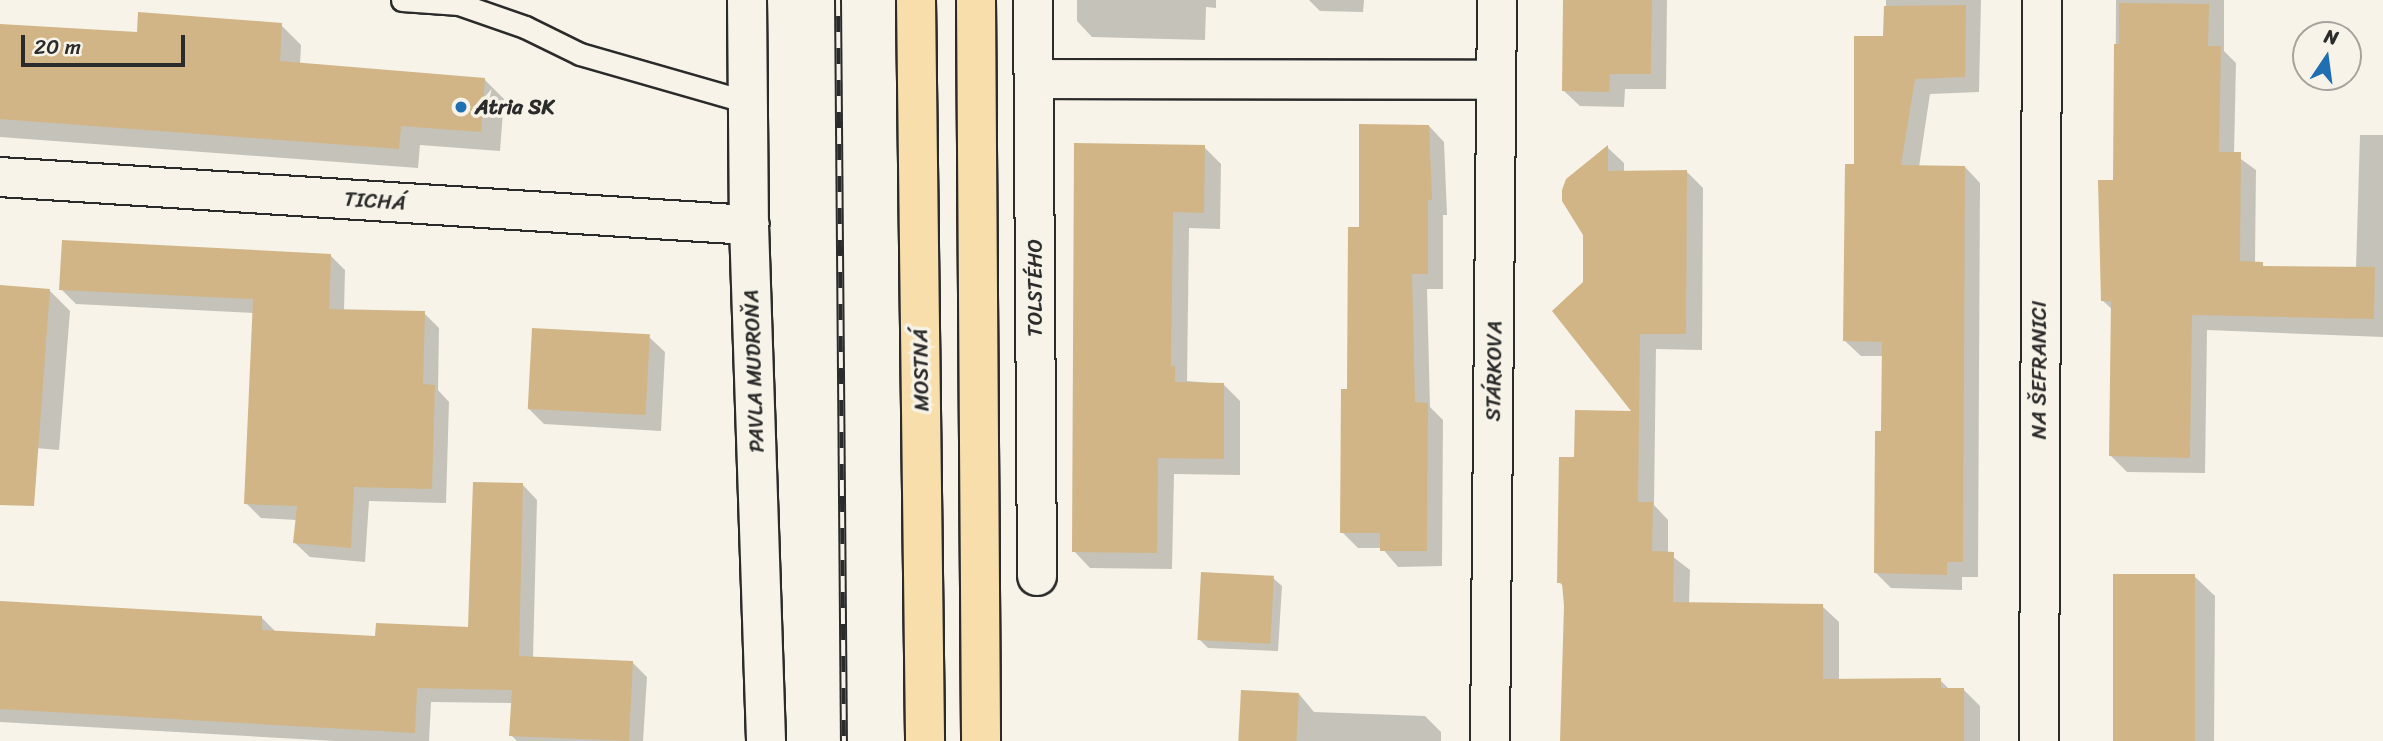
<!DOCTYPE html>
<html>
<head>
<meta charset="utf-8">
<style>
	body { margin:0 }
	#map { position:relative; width:2383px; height:741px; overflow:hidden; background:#f7f3e8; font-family:Sriracha,sans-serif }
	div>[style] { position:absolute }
	.shadow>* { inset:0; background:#0003 }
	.building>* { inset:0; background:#d1b586; transform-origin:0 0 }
	.roads { filter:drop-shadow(2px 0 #2b2b2b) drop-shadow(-2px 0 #2b2b2b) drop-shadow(0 2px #2b2b2b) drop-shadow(0 -2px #2b2b2b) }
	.lane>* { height:21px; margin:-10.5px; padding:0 10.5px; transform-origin:10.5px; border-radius:10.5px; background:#f7f3e8 }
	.street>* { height:38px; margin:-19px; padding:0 19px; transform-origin:19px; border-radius:19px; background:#f7f3e8 }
	.primary>* { height:38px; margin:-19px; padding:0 19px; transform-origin:19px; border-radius:19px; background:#f8deab }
	.rail>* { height:8px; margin-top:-4px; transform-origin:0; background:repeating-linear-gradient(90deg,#f7f3e8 0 16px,#2b2b2b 0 32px); box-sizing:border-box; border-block:2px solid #2b2b2b }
	.dots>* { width:19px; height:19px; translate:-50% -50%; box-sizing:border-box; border:4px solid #f7f3e8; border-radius:50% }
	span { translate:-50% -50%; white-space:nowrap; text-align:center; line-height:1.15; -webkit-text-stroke:7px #f7f3e8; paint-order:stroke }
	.poi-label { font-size:21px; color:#2b2b2b; font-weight:700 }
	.left { translate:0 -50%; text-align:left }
	.street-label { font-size:21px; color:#2b2b2b }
	.north { position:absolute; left:2292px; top:21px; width:70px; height:70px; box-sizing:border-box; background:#f7f3e8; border:2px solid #a5a39c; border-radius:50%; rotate:13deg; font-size:19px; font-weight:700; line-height:28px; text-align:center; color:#2b2b2b }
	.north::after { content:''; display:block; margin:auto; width:24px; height:32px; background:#1f6fb2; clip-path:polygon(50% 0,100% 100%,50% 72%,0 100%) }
	.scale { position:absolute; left:21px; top:35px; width:164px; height:32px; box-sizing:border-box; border:4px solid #2b2b2b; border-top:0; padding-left:9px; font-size:21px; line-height:24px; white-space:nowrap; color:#2b2b2b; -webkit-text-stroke:5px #f7f3e8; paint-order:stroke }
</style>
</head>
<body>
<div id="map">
	<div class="shadow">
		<div style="clip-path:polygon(1077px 0,1216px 0,1216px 8px,1206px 7px,1205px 40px,1092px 37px,1077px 21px)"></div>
		<div style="clip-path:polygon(1309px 0,1364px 0,1363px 12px,1320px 11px)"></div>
		<div style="clip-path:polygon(1564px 0,1667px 0,1666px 89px,1625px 89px,1624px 107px,1580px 106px,1564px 91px)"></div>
		<div style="clip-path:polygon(1886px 0,1981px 0,1979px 92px,1930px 94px,1919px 167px,1965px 167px,1980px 183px,1978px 577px,1962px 577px,1962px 590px,1891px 588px,1876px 573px,1884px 356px,1861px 356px,1845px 341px,1856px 166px,1886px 38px)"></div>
		<div style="clip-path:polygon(2116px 0,2224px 0,2224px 51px,2236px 63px,2234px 154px,2256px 170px,2255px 263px,2267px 268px,2356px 269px,2360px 135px,2383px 135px,2383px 337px,2207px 330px,2205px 473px,2127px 472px,2111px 456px,2113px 310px,2103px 301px,2115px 182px)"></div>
		<div style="clip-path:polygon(0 25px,138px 34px,281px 25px,301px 45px,300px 65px,485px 80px,504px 99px,500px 151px,420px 145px,418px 168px,0 137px)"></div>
		<div style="clip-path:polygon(1429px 126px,1444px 142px,1447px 215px,1443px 215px,1443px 289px,1427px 289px,1430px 407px,1443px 420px,1442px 566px,1398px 567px,1382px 548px,1358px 548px,1342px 532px,1349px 391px,1361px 228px)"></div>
		<div style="clip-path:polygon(1076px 145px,1204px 147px,1221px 164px,1220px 229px,1189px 228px,1187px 381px,1223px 384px,1240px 401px,1240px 475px,1174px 474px,1172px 569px,1090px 568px,1074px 551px)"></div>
		<div style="clip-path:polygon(1608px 148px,1624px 163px,1624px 173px,1687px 172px,1703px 188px,1702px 350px,1656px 349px,1654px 505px,1668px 520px,1668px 553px,1690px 570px,1689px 604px,1822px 606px,1839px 622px,1839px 681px,1940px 680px,1950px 690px,1964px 690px,1980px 706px,1980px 741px,1562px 741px,1565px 588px,1559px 582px,1575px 459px,1634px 413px,1585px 282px,1585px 234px,1568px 180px)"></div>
		<div style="clip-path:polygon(330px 255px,345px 270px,344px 311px,424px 313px,439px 328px,438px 390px,449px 402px,446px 503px,369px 501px,365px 562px,310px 557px,295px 543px,297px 520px,261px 518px,246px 503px,254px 313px,76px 304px,61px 289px)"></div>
		<div style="clip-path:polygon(0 287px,49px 290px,70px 311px,59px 450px,0 445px)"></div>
		<div style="clip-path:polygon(649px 337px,665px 352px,661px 431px,544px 424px,528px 408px)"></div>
		<div style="clip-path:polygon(523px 485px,537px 500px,533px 658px,633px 663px,647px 677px,643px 741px,517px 741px,511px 735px,513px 703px,431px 702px,429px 741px,335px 741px,0 722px,0 602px,262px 618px,276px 632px,376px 638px,470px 629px)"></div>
		<div style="clip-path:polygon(2194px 576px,2215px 596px,2214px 741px,2113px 741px)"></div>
		<div style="clip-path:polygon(1273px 578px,1282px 586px,1278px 651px,1208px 648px,1199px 639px)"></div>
		<div style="clip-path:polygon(1299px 694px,1314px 712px,1425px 716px,1441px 732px,1441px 741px,1241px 741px)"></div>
	</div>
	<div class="building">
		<div style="clip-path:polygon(1563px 0,1652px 0,1651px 74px,1610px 74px,1609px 92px,1562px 91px)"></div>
		<div style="clip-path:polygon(2119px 3px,2209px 4px,2208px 46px,2221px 46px,2219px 152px,2241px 152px,2240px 261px,2263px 262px,2263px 266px,2375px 267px,2374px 319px,2192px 315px,2190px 458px,2109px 456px,2111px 301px,2101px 301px,2098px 180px,2113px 180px,2114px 44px,2119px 44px)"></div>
		<div style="clip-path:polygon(1966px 5px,1965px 77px,1915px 79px,1901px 165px,1965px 166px,1963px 562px,1947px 562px,1947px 575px,1874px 573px,1875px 431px,1881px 431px,1882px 342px,1843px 341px,1845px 164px,1854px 164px,1854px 36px,1883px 36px,1884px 6px)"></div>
		<div style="clip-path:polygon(138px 12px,282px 23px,280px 61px,485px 78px,481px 132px,401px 126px,399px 149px,0 119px,0 24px,137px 32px)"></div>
		<div style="clip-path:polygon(1359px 124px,1429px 125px,1432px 200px,1428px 200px,1428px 274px,1412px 274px,1415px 402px,1428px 403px,1427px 551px,1380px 551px,1380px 533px,1340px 533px,1341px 389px,1347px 389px,1348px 227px,1359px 227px)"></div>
		<div style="clip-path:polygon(1074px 143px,1205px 145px,1204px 213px,1173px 212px,1171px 366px,1175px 366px,1175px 382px,1224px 383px,1224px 459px,1158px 458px,1157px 553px,1072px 552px)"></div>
		<div style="clip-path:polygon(1608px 145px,1608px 171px,1687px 170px,1686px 334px,1640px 334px,1638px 502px,1653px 502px,1652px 551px,1674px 552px,1673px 602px,1823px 604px,1823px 679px,1941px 678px,1941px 688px,1964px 688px,1964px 741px,1560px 741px,1564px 606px,1562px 583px,1557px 583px,1559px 457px,1574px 457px,1575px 410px,1631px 411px,1552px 311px,1583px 282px,1583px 235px,1562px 201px,1562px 190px,1566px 179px)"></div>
		<div style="clip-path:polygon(62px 240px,331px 254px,329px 309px,425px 311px,423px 384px,435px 385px,432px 489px,354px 487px,351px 548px,293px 543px,297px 506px,244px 504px,253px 299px,59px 290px)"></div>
		<div style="clip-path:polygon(0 285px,50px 289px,34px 506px,0 505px)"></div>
		<div style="left:532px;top:328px;width:118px;height:81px;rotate:3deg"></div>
		<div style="clip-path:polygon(473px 482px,523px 483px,519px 656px,633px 661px,629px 741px,509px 736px,512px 690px,417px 688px,415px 733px,0 709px,0 601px,262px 616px,262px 630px,320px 633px,375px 636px,376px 623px,468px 627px)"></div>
		<div style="left:1201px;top:572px;width:73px;height:68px;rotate:3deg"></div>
		<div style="left:2113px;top:574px;width:82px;height:167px"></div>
		<div style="left:1241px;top:690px;width:58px;height:51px;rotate:3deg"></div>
	</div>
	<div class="roads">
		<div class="lane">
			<div style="left:402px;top:0;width:57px;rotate:4deg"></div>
			<div style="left:459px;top:4px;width:70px;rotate:19.2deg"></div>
			<div style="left:525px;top:27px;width:61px;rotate:26.1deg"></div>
			<div style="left:580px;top:54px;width:174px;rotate:16deg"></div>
		</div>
		<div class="street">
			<div style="left:747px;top:0;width:225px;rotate:89.5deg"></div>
			<div style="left:749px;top:225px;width:516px;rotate:88.11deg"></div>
			<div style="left:1033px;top:0;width:576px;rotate:89.6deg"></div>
			<div style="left:1034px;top:79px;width:462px;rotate:0.1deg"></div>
			<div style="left:0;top:177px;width:751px;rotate:3.67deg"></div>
			<div style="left:1490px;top:741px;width:741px;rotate:-89.46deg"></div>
			<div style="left:2039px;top:741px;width:741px;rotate:-89.77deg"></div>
		</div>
		<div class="primary">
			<div style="left:916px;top:0;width:741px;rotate:89.3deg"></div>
			<div style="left:976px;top:0;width:741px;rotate:89.61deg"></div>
		</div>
	</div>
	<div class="rail">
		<div style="left:838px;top:0;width:741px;rotate:89.54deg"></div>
	</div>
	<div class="dots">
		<div style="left:461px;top:107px;background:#1f6fb2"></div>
	</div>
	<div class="poi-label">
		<span class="left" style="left:475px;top:107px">Atria SK</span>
	</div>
	<div class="street-label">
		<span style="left:375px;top:201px;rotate:4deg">TICHÁ</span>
		<span style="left:1035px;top:288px;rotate:-90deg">TOLSTÉHO</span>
		<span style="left:921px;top:370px;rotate:-91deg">MOSTNÁ</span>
		<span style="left:2039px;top:370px;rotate:-90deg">NA ŠEFRANICI</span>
		<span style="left:754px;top:371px;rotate:-92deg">PAVLA MUDROŇA</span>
		<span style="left:1494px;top:371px;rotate:-89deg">STÁRKOVA</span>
	</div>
	<div class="north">N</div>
	<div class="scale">20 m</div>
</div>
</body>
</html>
